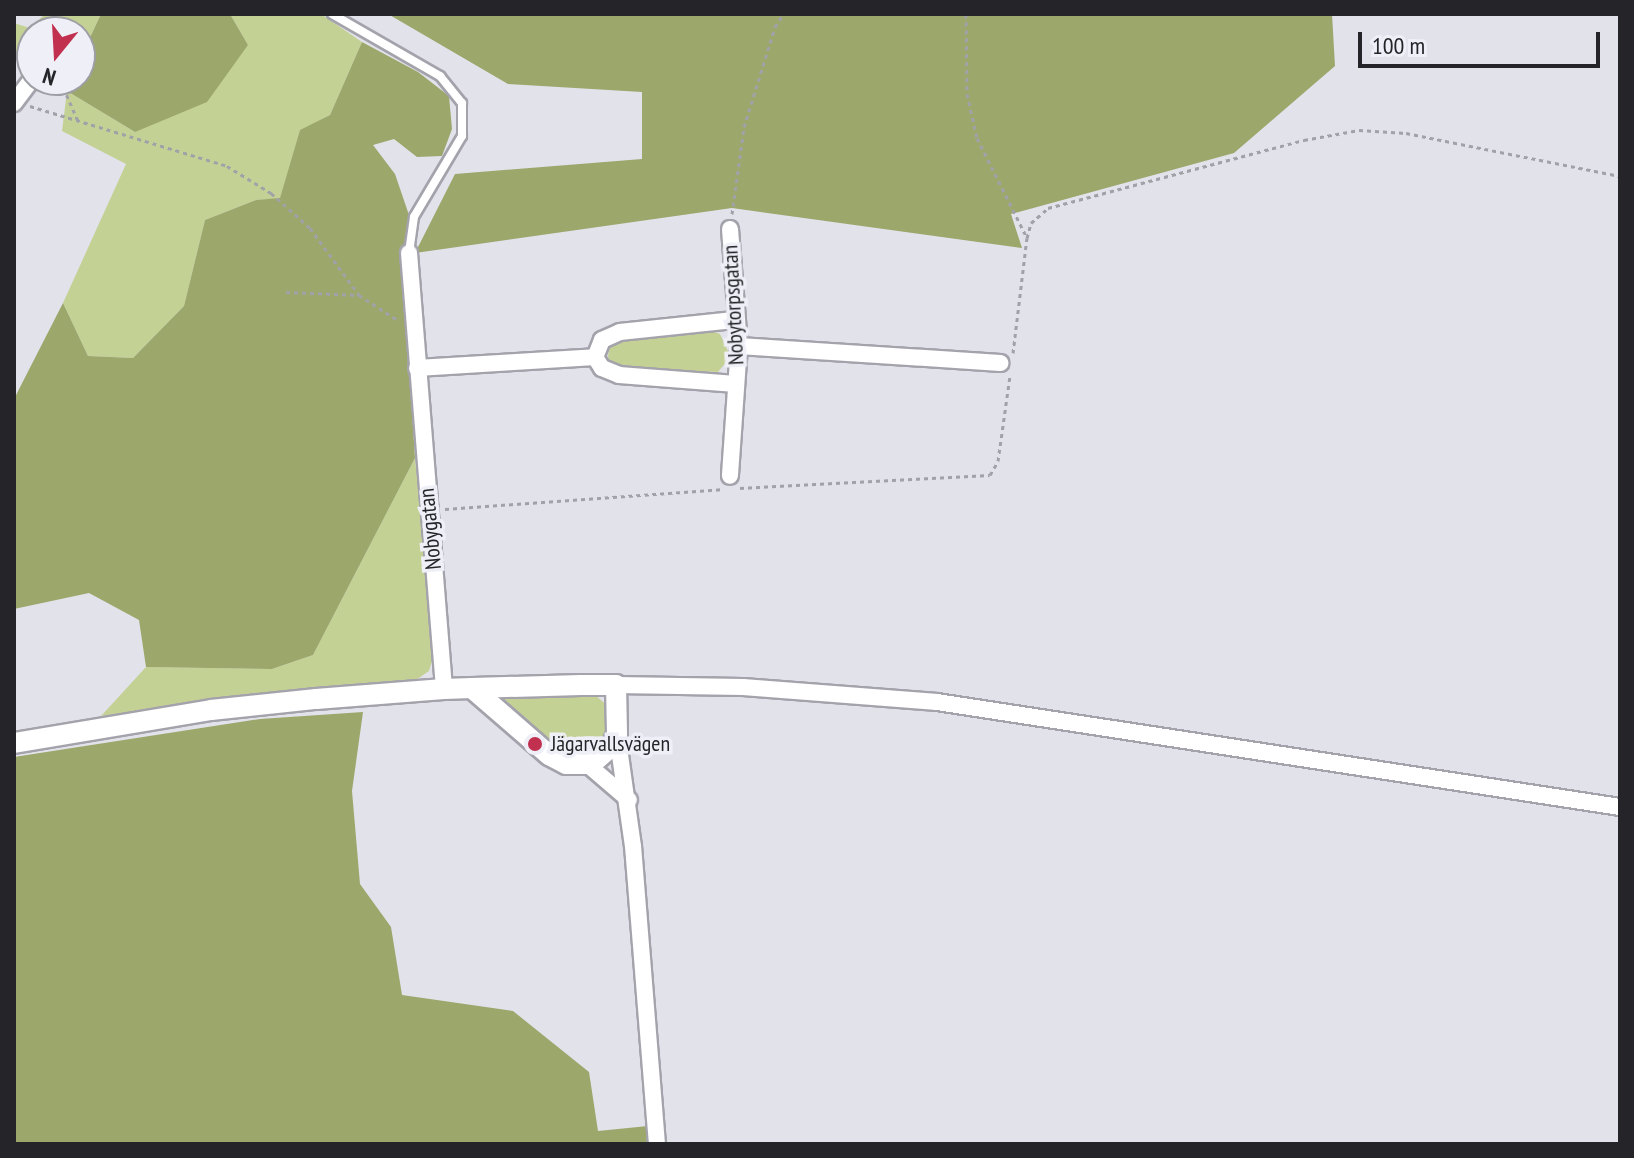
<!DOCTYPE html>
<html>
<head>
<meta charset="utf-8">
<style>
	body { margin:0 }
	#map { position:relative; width:1634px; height:1158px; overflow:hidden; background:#e2e2eb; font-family:"PT Sans Narrow",sans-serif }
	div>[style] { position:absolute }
	.green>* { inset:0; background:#c4d195 }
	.forest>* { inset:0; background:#9ba76b }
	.path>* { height:3px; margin-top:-1.5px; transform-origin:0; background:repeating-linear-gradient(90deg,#a1a1a8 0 4px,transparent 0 8px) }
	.roads { filter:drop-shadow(2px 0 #a4a3ac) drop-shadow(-2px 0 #a4a3ac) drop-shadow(0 2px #a4a3ac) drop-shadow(0 -2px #a4a3ac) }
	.service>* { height:8px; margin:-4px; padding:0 4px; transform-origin:4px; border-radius:4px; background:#fff }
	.minor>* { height:16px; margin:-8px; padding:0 8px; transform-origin:8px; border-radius:8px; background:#fff }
	.tertiary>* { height:20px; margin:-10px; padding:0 10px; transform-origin:10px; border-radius:10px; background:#fff }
	.dots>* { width:22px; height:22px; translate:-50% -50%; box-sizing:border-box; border:4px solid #efeff8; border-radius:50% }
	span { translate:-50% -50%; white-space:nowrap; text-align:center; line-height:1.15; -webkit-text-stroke:7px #efeff8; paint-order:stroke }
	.street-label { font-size:22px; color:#252529 }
	.poi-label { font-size:22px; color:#252529 }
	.left { translate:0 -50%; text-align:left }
	.frame { position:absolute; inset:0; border:16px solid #252529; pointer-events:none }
	.north { position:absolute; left:16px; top:16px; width:80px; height:80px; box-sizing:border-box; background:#efeff8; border:2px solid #9e9ea5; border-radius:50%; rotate:198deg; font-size:22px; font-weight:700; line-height:32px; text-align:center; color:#252529 }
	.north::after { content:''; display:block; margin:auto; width:28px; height:36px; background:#c1304f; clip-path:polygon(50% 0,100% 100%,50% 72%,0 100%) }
	.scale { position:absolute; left:1358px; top:32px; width:242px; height:36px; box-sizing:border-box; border:4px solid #252529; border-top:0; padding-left:10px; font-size:24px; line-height:28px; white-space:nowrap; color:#252529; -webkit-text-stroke:6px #efeff8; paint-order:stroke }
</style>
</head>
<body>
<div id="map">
	<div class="green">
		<div style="clip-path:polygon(45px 14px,101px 14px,80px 59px,80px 32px,32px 32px,32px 62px,27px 66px,14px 52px,14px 23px,30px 28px)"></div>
		<div style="clip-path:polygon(230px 14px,321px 14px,362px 42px,330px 115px,300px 131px,280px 199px,256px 200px,205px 220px,184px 306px,133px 358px,88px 356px,63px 303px,126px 164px,62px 131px,67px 91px,135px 132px,248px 45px)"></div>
		<div style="clip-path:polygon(707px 329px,720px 334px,728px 351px,728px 360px,718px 372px,637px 370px,615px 366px,608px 358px,609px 348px,623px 339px)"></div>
		<div style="clip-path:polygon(415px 458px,434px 654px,429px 671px,416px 680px,101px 716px,146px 667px,272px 669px,313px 655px)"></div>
		<div style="clip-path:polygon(585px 693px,595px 695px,608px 706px,609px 733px,596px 750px,576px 757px,559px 752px,503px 700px,506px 696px)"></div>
	</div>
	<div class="forest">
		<div style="clip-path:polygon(101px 14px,230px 14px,248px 45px,207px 102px,135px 132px,67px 91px,71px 80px,80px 80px,80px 59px)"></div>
		<div style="clip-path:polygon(388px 14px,1332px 14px,1335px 66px,1234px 153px,1011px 214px,1022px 248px,732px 208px,415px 253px,455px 174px,642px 159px,642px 92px,508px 84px)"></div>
		<div style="clip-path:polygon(362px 42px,418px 72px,449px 96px,452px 129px,442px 156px,417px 157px,394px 139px,373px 145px,395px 174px,410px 218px,402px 258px,415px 458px,313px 655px,272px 669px,146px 667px,139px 620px,89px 593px,14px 609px,14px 399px,63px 303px,88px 356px,133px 358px,184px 306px,205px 220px,256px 200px,280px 198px,300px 130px,330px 115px)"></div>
		<div style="clip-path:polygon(363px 712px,352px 791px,360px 884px,391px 927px,402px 995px,513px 1011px,589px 1072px,598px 1131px,648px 1126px,650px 1144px,14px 1144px,14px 757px,260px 719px)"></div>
	</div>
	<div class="path">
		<div style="left:966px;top:14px;width:80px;rotate:89.3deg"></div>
		<div style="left:967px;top:94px;width:45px;rotate:77.2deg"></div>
		<div style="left:977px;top:138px;width:112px;rotate:63.4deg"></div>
		<div style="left:48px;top:32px;width:19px;rotate:-72deg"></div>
		<div style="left:60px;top:80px;width:45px;rotate:66.3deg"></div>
		<div style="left:30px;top:106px;width:206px;rotate:16.9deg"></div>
		<div style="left:227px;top:166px;width:52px;rotate:31.5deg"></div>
		<div style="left:271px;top:193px;width:52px;rotate:41.9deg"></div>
		<div style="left:310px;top:228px;width:83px;rotate:53.8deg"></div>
		<div style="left:359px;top:295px;width:48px;rotate:33deg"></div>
		<div style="left:732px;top:214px;width:88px;rotate:-82.1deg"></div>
		<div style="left:744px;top:127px;width:105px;rotate:-72.8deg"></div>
		<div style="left:775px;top:27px;width:15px;rotate:-58deg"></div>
		<div style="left:286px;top:292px;width:73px;rotate:2.4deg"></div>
		<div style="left:1013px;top:353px;width:116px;rotate:-83.1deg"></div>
		<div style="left:1027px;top:238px;width:16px;rotate:-75deg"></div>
		<div style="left:1031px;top:223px;width:23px;rotate:-41deg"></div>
		<div style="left:1048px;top:208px;width:265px;rotate:-14.9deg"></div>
		<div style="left:1304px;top:140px;width:56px;rotate:-10.3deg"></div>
		<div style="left:1359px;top:130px;width:47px;rotate:3.7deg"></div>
		<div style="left:1406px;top:133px;width:218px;rotate:11.4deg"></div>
		<div style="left:740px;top:488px;width:250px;rotate:-3deg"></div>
		<div style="left:990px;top:475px;width:16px;rotate:-60deg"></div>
		<div style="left:998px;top:461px;width:86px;rotate:-82deg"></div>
		<div style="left:445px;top:509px;width:277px;rotate:-4.1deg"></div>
	</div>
	<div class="roads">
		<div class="service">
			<div style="left:332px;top:14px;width:125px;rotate:29.9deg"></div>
			<div style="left:440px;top:76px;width:35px;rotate:51deg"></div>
			<div style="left:462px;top:103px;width:33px;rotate:90deg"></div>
			<div style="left:462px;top:136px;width:94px;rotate:120.7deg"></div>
			<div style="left:414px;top:217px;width:36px;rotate:98deg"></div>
		</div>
		<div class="minor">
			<div style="left:14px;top:103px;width:30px;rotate:-53deg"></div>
			<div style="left:730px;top:229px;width:117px;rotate:85.6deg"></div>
			<div style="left:739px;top:346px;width:130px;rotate:94deg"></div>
			<div style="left:409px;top:253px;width:437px;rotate:85.4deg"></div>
			<div style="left:734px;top:320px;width:115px;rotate:174deg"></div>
			<div style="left:620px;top:332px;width:20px;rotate:156deg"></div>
			<div style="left:602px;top:340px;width:18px;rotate:112deg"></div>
			<div style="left:595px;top:357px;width:13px;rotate:58deg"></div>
			<div style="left:602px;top:368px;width:18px;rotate:22deg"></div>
			<div style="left:619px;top:375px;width:117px;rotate:4.4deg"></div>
			<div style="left:739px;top:346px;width:262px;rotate:3.7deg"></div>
			<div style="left:417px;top:368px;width:178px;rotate:-3.5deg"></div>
			<div style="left:616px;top:685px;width:127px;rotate:0.9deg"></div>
			<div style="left:743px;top:687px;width:195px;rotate:4.4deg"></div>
			<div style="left:937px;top:702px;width:691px;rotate:8.74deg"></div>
			<div style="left:617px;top:734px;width:113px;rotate:81.9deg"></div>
			<div style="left:633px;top:846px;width:299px;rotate:85.4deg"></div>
			<div style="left:587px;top:764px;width:55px;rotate:40.6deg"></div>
		</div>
		<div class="tertiary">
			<div style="left:14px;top:743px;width:200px;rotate:-9.5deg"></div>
			<div style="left:211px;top:710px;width:106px;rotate:-6deg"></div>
			<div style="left:316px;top:699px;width:128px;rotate:-4.5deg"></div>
			<div style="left:444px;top:689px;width:28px;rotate:-2deg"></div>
			<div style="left:472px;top:688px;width:109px;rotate:-1.6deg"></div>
			<div style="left:581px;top:685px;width:35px"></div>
			<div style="left:616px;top:685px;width:49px;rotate:88.8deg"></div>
			<div style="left:617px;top:734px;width:13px;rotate:113deg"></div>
			<div style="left:612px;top:746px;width:20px;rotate:139deg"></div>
			<div style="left:597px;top:759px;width:11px;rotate:153deg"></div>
			<div style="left:587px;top:764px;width:21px;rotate:180deg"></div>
			<div style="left:566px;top:764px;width:19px;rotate:-152deg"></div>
			<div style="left:549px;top:755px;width:102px;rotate:-139deg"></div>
		</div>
	</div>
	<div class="dots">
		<div style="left:535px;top:744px;background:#c1304f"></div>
	</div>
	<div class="street-label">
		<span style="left:733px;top:305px;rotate:-93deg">Nobytorpsgatan</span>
		<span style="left:430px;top:529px;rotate:-95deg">Nobygatan</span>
	</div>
	<div class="poi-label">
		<span class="left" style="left:551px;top:744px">Jägarvallsvägen</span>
	</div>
	<div class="frame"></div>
	<div class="north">N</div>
	<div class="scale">100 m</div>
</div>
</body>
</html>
